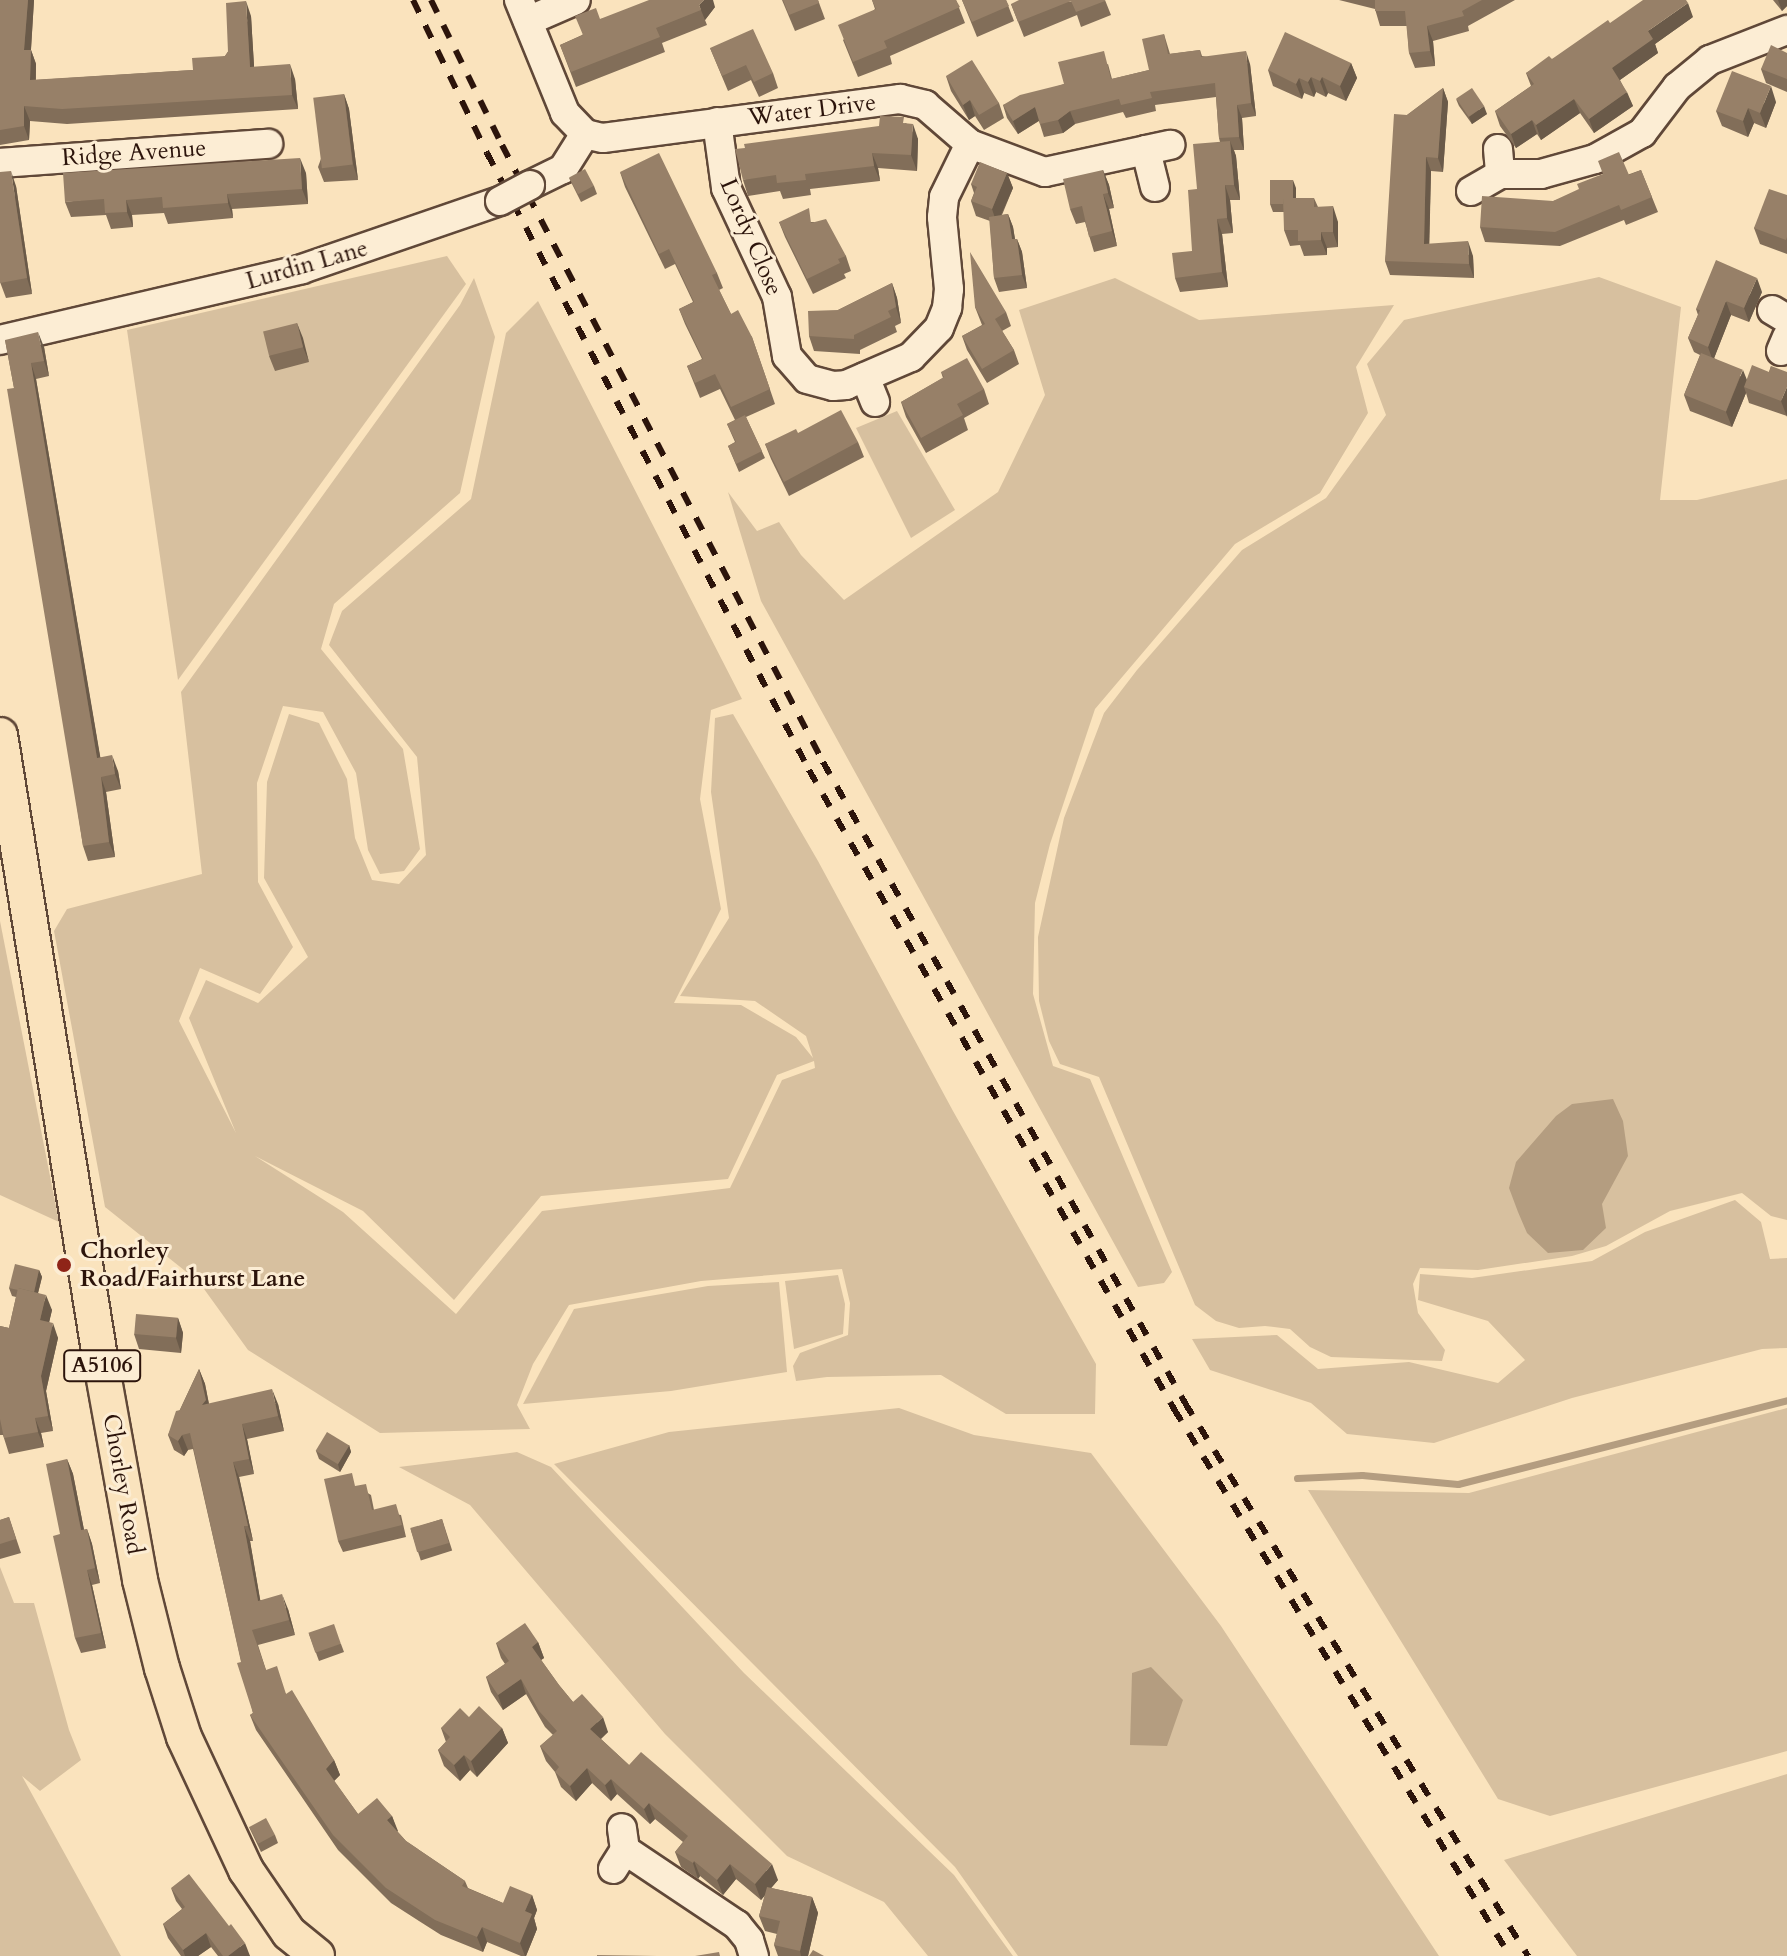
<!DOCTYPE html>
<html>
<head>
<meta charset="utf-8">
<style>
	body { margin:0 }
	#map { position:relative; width:1787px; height:1956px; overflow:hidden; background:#fae3bd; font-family:Cardo,serif }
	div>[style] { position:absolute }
	.green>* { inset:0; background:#d7c09f }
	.water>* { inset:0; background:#b49d80 }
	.stream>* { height:7px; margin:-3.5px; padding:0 3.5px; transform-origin:3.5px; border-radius:3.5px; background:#b49d80 }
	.roads { filter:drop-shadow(2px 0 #604838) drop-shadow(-2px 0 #604838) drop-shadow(0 2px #604838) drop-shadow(0 -2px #604838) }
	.minor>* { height:28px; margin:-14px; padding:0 14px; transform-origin:14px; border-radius:14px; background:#fcedd4 }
	.major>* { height:34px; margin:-17px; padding:0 17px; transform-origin:17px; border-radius:17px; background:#fae3bd }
	.rail>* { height:6px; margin-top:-3px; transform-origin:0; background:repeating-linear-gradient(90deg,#2c140b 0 14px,transparent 0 28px) }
	.bridges { filter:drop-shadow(2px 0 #604838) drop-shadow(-2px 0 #604838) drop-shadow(0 2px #604838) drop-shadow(0 -2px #604838) }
	.minor-bridge>* { height:28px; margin:-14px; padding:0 14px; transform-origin:14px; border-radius:14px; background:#fcedd4 }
	.wall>* { inset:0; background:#826e59; transform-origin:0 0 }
	.shaded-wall>* { inset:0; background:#6a5a49 }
	.building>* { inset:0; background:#978068; transform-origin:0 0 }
	.dots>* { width:22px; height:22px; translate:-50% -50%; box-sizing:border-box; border:4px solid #fcedd4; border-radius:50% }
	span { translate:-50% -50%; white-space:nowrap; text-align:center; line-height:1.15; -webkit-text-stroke:6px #fcedd4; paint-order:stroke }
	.shield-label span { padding:2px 6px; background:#fcedd4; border:2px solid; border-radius:6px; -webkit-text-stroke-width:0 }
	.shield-label { font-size:22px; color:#2c140b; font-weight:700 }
	.street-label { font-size:24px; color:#2c140b }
	.poi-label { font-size:24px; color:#2c140b; font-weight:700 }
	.left { translate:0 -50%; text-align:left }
</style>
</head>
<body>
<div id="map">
	<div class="green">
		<div style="clip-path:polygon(447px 256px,466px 284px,178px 680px,127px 330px)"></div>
		<div style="clip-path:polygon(1599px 277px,1681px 307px,1660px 500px,1697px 500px,1787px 479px,1787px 1220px,1771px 1216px,1742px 1193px,1670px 1211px,1606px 1246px,1572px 1256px,1478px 1270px,1420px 1268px,1413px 1284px,1418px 1313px,1445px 1350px,1442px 1361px,1331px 1357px,1310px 1347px,1290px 1329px,1265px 1326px,1239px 1328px,1216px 1321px,1195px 1305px,1099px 1077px,1060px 1064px,1049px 1041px,1039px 1001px,1038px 937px,1064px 818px,1104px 713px,1137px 670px,1242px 550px,1326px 498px,1386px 415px,1367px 364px,1404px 320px)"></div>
		<div style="clip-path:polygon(evenodd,474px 278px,495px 337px,460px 493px,334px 604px,321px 649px,403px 749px,420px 849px,404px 871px,380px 874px,368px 850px,356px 773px,323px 712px,283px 706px,257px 783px,258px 882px,293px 947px,260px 994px,200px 968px,179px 1021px,236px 1133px,189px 1018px,206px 980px,258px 1003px,308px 957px,264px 878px,267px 782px,289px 714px,319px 723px,347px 779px,355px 838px,372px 880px,399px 884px,426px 855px,417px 757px,329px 645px,342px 611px,471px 499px,506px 333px,538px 301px,742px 699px,711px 710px,700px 799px,721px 909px,674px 1003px,741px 1005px,796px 1037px,813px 1058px,806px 1036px,755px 1001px,680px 996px,729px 918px,711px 792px,715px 718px,733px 714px,818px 861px,953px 1111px,1096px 1364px,1095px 1414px,1006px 1414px,941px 1375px,827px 1377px,796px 1381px,793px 1366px,800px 1353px,848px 1335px,850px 1303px,842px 1269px,701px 1281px,569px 1305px,533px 1364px,517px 1405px,530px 1429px,380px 1433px,248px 1350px,199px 1282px,105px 1207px,54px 931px,67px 909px,202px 874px,181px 692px,460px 305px,474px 278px,814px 1061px,815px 1068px,782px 1080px,730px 1188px,542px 1211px,456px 1314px,343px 1212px,255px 1156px,363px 1211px,454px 1300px,541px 1196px,728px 1179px,777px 1075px,814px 1061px)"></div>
		<div style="clip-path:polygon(1115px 278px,1199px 320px,1394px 305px,1356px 367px,1368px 413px,1320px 493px,1235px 544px,1095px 709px,1050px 844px,1035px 903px,1033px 994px,1053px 1066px,1090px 1079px,1172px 1272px,1164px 1283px,1138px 1287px,761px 601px,728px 492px,757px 531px,779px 522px,801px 555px,844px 600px,998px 492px,1045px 395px,1019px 310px)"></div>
		<div style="clip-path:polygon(897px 411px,955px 510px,911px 538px,856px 428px)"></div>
		<div style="clip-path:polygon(0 921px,59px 1222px,0 1195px)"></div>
		<div style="clip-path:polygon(1735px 1200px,1761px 1222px,1770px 1259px,1787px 1258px,1787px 1348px,1762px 1349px,1572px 1398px,1434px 1443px,1347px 1434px,1311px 1403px,1210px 1370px,1192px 1339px,1277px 1335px,1318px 1369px,1409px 1362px,1498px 1383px,1525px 1360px,1488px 1321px,1418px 1300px,1420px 1274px,1472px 1278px,1592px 1261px,1645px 1232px)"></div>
		<div style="clip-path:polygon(838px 1275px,845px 1304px,843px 1334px,794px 1349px,785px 1281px)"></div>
		<div style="clip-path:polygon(779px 1282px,787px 1372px,671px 1391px,523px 1404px,574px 1309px,708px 1286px)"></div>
		<div style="clip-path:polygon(899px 1408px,974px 1435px,1091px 1453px,1221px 1626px,1439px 1956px,1018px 1956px,955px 1867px,554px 1464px,669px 1432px)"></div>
		<div style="clip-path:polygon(1787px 1408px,1787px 1751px,1550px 1816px,1498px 1799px,1308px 1490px,1469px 1493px)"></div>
		<div style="clip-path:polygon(517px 1452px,551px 1467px,744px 1673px,954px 1875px,1013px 1956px,928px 1956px,884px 1902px,787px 1856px,665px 1734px,470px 1505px,399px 1467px)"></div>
		<div style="clip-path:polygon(0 1567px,14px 1603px,34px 1603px,69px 1730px,81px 1760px,40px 1791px,22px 1776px,121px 1956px,0 1956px)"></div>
		<div style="clip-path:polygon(1787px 1774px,1787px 1956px,1577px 1956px,1504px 1860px)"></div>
	</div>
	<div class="water">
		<div style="clip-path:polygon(1613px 1099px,1623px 1121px,1628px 1156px,1602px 1204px,1606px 1228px,1583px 1250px,1548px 1253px,1527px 1233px,1518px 1212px,1509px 1188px,1516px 1162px,1556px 1116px,1572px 1104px)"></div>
		<div style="clip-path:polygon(1151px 1667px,1183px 1700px,1167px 1746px,1130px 1745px,1132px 1673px)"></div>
	</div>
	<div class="stream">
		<div style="left:1297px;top:1478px;width:65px;rotate:-2.6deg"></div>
		<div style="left:1362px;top:1475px;width:96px;rotate:5.4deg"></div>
		<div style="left:1458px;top:1484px;width:340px;rotate:-14.3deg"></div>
	</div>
	<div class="roads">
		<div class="minor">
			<div style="left:519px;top:0;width:122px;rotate:67.8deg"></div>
			<div style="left:565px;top:113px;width:29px;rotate:46deg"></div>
			<div style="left:585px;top:134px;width:18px;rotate:13deg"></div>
			<div style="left:603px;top:138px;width:300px;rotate:-7.5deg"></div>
			<div style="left:900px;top:99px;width:26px;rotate:13deg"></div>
			<div style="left:925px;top:105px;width:60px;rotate:40.9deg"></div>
			<div style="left:970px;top:144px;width:80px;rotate:20.5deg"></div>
			<div style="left:1045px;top:172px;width:103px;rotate:-12.3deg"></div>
			<div style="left:528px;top:21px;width:52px;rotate:-23.6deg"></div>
			<div style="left:717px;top:122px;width:67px;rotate:82.2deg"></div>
			<div style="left:726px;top:188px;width:120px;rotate:64.9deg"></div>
			<div style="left:777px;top:297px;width:60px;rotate:80.4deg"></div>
			<div style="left:787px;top:356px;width:30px;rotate:49deg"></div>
			<div style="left:807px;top:379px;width:27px;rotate:15deg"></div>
			<div style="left:833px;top:386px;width:13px;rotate:-4deg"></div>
			<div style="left:846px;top:385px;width:71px;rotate:-23.3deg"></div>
			<div style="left:911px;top:357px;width:40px;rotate:-46deg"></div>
			<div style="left:939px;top:328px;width:22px;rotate:-68deg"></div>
			<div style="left:947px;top:308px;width:19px;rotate:-84deg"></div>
			<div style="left:949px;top:289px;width:72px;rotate:-95.6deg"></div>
			<div style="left:942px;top:217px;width:20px;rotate:-84deg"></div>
			<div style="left:944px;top:197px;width:59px;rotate:-63.9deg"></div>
			<div style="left:1498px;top:149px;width:25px;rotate:85deg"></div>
			<div style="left:0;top:163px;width:269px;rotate:-4.1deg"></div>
			<div style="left:530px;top:185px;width:37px;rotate:-26deg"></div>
			<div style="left:563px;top:169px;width:41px;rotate:-57.8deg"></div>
			<div style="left:1155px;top:187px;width:38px;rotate:-104deg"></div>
			<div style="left:1146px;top:150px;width:25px;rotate:-12deg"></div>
			<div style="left:1471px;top:191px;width:34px;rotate:-30deg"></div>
			<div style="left:1500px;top:174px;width:41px"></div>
			<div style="left:1541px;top:174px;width:56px;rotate:-15.5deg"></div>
			<div style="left:1595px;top:159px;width:54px;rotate:-29deg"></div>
			<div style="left:1642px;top:133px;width:58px;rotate:-52.7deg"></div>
			<div style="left:1677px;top:87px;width:43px;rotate:-39.3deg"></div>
			<div style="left:1710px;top:60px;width:83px;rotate:-21.3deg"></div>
			<div style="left:1772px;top:310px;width:17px;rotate:31deg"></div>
			<div style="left:0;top:340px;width:310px;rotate:-13.2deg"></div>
			<div style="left:302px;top:269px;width:209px;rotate:-19deg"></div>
			<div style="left:1781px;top:351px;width:15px;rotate:-67deg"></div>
			<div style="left:865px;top:377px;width:27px;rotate:68deg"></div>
			<div style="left:625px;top:1850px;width:135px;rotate:33.8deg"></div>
			<div style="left:737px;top:1925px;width:19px;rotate:51deg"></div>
			<div style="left:749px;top:1940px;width:17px;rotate:73deg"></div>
			<div style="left:613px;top:1869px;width:22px;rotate:-58deg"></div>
			<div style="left:625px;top:1850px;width:22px;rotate:-98deg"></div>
		</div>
		<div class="major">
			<div style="left:0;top:735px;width:630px;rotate:80.87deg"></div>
			<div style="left:100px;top:1357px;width:227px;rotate:79.8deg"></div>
			<div style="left:140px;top:1580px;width:91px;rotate:76deg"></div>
			<div style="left:162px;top:1668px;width:72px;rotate:72.3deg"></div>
			<div style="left:184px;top:1737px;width:147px;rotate:65deg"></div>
			<div style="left:246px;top:1870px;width:76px;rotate:55.7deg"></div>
			<div style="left:289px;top:1933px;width:36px;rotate:39deg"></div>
		</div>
	</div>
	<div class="rail">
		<div style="left:413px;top:0;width:170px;rotate:64.2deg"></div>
		<div style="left:487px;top:153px;width:696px;rotate:62.44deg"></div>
		<div style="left:809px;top:770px;width:736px;rotate:60.26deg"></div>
		<div style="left:1174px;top:1409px;width:642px;rotate:58.44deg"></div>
		<div style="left:431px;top:0;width:161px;rotate:63.9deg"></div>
		<div style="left:502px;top:145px;width:696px;rotate:62.51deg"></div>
		<div style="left:823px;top:762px;width:736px;rotate:60.54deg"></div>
		<div style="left:1185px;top:1403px;width:651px;rotate:58.19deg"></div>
	</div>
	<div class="bridges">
		<div class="minor-bridge">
			<div style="left:500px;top:201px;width:34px;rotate:-28deg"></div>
		</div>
	</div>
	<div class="wall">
		<div style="clip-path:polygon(0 0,34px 0,31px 50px,36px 64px,36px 80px,193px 70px,225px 56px,251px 16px,254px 67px,295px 79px,298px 109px,67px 124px,30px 121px,29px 140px,0 145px)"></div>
		<div style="clip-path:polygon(782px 0,818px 0,825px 19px,795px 31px)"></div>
		<div style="clip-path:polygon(872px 0,956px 0,965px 23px,890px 56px,892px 64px,858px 77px,843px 40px,875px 9px)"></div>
		<div style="clip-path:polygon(962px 0,1006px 0,1014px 21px,977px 37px)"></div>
		<div style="clip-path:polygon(1105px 0,1111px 15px,1081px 27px,1077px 15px,1024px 37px,1011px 4px)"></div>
		<div style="clip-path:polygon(1339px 0,1515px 0,1468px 26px,1469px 31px,1433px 41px,1435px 66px,1415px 68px,1409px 53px,1407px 26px,1380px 26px,1375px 9px)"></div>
		<div style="clip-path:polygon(1773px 0,1787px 0,1787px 6px,1782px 11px)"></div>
		<div style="clip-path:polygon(715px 7px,705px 20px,707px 25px,662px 43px,665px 52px,576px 87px,560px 45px,582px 35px,600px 19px)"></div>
		<div style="clip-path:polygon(1693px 17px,1655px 44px,1658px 53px,1620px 80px,1633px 106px,1594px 133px,1580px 113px,1541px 140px,1537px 134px,1516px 148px,1500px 126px,1495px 111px,1531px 86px,1526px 73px,1552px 59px)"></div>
		<div style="clip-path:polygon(1164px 34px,1170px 54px,1200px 50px,1202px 56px,1250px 64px,1256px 116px,1242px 118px,1244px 150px,1234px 150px,1236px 156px,1240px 200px,1230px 200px,1233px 233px,1222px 234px,1228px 287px,1180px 292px,1175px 278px,1192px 251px,1197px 189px,1220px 142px,1219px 138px,1216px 97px,1155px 105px,1156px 111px,1126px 118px,1123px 112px,1075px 124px,1063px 133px,1044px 137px,1039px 121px,1018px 134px,1007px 118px,1003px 105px,1064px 84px,1108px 64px,1112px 79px,1149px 70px)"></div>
		<div style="clip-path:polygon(710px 48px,773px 73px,778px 88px,759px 97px,751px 80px,728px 91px)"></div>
		<div style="clip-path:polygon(1787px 53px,1787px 92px,1766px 83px,1761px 69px)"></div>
		<div style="clip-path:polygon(1351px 63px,1357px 78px,1346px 101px,1328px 93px,1326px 97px,1316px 92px,1314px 97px,1304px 93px,1302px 99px,1273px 86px,1268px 70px)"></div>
		<div style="clip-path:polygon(946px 76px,999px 103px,1004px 118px,984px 130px,975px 116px,969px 120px,951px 91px)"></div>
		<div style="clip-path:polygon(1443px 88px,1448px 102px,1443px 172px,1431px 171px,1429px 244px,1473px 256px,1474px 278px,1390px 275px,1385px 261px,1407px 115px)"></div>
		<div style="clip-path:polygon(344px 94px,349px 109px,358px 180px,324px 182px,318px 167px)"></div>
		<div style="clip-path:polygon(1456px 99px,1487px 114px,1472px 124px,1459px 106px)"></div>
		<div style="clip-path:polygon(1776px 102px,1766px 128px,1754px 123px,1748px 137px,1722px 126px,1716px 111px)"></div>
		<div style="clip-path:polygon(906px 123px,918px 139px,917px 171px,878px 168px,880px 181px,810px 189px,811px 195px,783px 199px,780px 191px,748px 196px,743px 180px)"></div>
		<div style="clip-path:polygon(1103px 170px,1109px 185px,1114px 208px,1109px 209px,1117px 246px,1094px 252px,1085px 222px,1076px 224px,1070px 209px)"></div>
		<div style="clip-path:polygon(1641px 170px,1658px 212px,1626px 225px,1624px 220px,1560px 246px,1485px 242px,1480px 227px)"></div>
		<div style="clip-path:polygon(620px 172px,717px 273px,723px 288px,719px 290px,731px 314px,752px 337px,775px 404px,746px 417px,765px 458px,739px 472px,728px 446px,735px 442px,727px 424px,735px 420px,720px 389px,700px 398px,687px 366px,702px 359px,685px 324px,679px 309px,693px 302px,675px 264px,665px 269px,625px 187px)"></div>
		<div style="clip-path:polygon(306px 173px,308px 204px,232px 209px,233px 218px,168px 224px,164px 213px,132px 215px,133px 227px,111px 229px,106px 215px,71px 217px,65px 202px)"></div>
		<div style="clip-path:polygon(1007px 173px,1013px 188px,1002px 215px,1008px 214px,1013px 227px,1015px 239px,1017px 239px,1022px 252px,1027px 288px,999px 292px,994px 278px,990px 221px,976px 216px,971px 201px,974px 193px,971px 184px)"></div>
		<div style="clip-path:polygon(569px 178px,594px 186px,597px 194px,581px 202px)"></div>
		<div style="clip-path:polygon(16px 186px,32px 294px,6px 298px,0 282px)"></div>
		<div style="clip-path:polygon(1296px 188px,1296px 198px,1314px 198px,1318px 207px,1338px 222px,1338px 247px,1327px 248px,1327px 255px,1304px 256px,1300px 245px,1290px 246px,1284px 230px,1284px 212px,1273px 212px,1270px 204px)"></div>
		<div style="clip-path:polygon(1787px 195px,1787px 254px,1760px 244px,1754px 228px)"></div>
		<div style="clip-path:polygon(779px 222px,814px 222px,846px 256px,851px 271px,844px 274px,846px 278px,813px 294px,785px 237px)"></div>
		<div style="clip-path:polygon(892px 283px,897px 298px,901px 323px,895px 326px,897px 332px,860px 350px,860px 354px,814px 351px,809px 336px,838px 310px)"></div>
		<div style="clip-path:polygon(1762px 292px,1749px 322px,1731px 315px,1714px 358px,1746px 380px,1769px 372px,1771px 366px,1787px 416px,1749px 403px,1746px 393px,1732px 427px,1690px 411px,1684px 395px,1700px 355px,1694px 352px,1688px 338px,1698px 315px,1696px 309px)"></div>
		<div style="clip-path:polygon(975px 307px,1006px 312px,1011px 326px,1002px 331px,1014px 350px,1019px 364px,987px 383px,967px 350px,962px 336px,982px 325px)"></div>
		<div style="clip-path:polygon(297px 323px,309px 362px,275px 371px,269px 356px)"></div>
		<div style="clip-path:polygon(5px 340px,44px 347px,49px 376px,36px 379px,100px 757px,118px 771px,121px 789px,106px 792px,115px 857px,88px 861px,83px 846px,14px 388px)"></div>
		<div style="clip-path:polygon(941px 372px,984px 389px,989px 404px,964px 418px,968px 430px,926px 453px,906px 417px,901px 402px,943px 378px)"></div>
		<div style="clip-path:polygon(798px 433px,858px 442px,864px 457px,789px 496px,771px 459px,765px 444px)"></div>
		<div style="clip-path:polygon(39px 1270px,42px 1277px,38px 1293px,52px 1310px,49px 1322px,58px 1338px,46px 1391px,53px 1431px,41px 1433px,44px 1447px,9px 1454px,3px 1435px,0 1435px,0 1326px,9px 1328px,16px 1297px,12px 1296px,9px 1288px)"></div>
		<div style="clip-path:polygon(178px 1318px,183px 1333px,181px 1353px,139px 1349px,134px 1334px)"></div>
		<div style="clip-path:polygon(199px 1369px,205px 1384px,209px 1404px,278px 1404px,284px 1431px,247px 1439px,254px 1474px,239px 1477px,253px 1541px,250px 1541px,260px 1600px,288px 1609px,295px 1635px,258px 1645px,266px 1670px,286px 1694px,334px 1760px,340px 1775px,334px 1781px,358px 1814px,392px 1816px,397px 1831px,406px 1841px,465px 1881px,468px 1888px,503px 1903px,532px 1895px,537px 1910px,534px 1918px,537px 1929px,526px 1956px,521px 1956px,487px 1942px,483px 1952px,441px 1935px,391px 1903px,338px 1850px,256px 1730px,250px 1715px,253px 1713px,193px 1449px,188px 1450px,184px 1456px,174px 1450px,168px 1435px)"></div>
		<div style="clip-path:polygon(349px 1445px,351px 1452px,340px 1472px,319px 1459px,316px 1451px)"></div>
		<div style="clip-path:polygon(67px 1459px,73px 1474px,84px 1530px,87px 1529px,92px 1544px,100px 1583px,92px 1585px,106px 1648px,81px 1653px,75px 1638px,60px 1534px)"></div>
		<div style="clip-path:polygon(356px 1486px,371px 1495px,374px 1510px,401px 1515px,406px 1537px,343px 1552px,338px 1541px)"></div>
		<div style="clip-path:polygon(9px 1517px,21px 1553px,0 1559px,0 1520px)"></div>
		<div style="left:442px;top:1519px;width:33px;height:33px;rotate:72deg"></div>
		<div style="clip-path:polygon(309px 1634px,341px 1644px,344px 1652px,319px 1661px)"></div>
		<div style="clip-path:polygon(538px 1642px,544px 1658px,541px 1660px,559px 1685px,573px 1702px,608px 1732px,601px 1739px,629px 1765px,778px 1880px,771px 1888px,812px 1897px,818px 1913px,808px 1956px,778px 1956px,774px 1945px,777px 1934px,765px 1931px,759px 1916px,765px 1895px,761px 1900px,736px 1879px,723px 1895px,700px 1876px,698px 1879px,681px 1867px,675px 1852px,683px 1842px,655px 1819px,650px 1824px,617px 1794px,611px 1801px,592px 1783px,576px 1801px,561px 1787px,555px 1772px,546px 1761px,540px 1746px,553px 1735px,545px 1727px,526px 1694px,503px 1710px,491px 1692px,486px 1677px,505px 1664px,501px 1658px,496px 1643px)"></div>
		<div style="clip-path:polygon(469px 1717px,502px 1728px,508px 1743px,477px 1777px,470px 1770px,460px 1781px,444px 1766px,438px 1750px,446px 1742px,441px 1728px)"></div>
		<div style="clip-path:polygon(249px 1827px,275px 1835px,278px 1843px,261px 1852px)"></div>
		<div style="clip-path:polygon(171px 1888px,250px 1956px,218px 1956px,211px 1947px,198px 1956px,181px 1956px,168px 1938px,163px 1924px,182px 1909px,176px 1901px)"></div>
	</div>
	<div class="shaded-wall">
		<div style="clip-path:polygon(28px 0,34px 0,30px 64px,24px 50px)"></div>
		<div style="clip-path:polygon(704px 0,713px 0,715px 7px,705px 20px,699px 5px)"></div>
		<div style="clip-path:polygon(1778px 0,1787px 0,1787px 6px,1782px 11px)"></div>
		<div style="clip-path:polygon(246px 1px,251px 16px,255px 82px,250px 67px)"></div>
		<div style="clip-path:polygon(1688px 3px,1693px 17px,1655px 44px,1658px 53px,1617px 82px,1612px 68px,1648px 31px)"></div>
		<div style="clip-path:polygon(1427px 26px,1433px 41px,1435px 66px,1430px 51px)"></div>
		<div style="clip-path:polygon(31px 50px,36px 64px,35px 95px,30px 80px)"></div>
		<div style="clip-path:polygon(1246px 51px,1250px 64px,1256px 116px,1251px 103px)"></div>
		<div style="clip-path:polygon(1351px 63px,1357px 78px,1346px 101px,1340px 86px)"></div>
		<div style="clip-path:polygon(290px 64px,295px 79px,298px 109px,292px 95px)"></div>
		<div style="clip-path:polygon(1311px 77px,1316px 92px,1314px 97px,1308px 82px)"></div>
		<div style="clip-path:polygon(1322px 77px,1328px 93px,1326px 97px,1320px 81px)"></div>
		<div style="clip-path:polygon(1299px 78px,1304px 93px,1302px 99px,1296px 84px)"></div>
		<div style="clip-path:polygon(1771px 86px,1776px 102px,1766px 128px,1760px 113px)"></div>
		<div style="clip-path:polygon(1443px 88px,1448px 102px,1443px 172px,1438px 158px)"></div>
		<div style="clip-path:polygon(1627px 92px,1633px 106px,1594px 133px,1589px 119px)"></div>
		<div style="clip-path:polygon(344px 94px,349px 109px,358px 180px,353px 164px)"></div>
		<div style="clip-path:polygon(1574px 99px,1580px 113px,1541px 140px,1536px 125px)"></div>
		<div style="clip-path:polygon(970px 100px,975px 116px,969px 120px,963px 105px)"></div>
		<div style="clip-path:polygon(1237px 105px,1242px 118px,1244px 150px,1239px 137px)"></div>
		<div style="clip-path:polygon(24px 106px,30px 121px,29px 140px,24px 126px)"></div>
		<div style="clip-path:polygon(1484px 106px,1487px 114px,1472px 124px,1469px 117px)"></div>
		<div style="clip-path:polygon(1035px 107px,1040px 120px,1018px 134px,1013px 121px)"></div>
		<div style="clip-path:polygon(1748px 108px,1754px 123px,1748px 137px,1743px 121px)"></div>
		<div style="clip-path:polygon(1070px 111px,1075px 124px,1063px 133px,1058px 120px)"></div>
		<div style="clip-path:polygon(1532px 120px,1537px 134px,1516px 148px,1511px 134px)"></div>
		<div style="clip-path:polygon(913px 124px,918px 139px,917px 171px,911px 155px)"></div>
		<div style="clip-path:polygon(1230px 141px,1236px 156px,1240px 200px,1234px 185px)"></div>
		<div style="clip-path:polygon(872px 153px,878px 168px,880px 181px,874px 166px)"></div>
		<div style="clip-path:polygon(1426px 157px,1431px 171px,1429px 258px,1424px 244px)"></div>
		<div style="clip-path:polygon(300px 158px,306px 173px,308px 204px,302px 189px)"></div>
		<div style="clip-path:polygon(1103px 170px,1109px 185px,1114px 208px,1108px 193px)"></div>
		<div style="clip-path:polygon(11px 171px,16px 186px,32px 294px,27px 278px)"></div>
		<div style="clip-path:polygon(1007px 173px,1013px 188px,997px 224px,992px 209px)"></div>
		<div style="clip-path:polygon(1293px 180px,1296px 188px,1296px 212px,1293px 205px)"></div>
		<div style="clip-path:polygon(1225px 185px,1230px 200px,1233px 233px,1227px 218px)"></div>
		<div style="clip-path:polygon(227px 194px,232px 209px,233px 218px,228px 203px)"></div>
		<div style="clip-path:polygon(1103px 194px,1109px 209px,1117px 246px,1112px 231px)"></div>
		<div style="clip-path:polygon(126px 200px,132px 215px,133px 227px,127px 212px)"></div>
		<div style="clip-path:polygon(1333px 206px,1338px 222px,1338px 247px,1333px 232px)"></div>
		<div style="clip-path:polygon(1008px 214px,1013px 227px,1017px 252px,1012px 239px)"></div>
		<div style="clip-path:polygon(1217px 219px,1222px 234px,1228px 287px,1222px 272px)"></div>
		<div style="clip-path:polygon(1321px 232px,1327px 248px,1327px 255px,1321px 240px)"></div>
		<div style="clip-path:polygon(1017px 239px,1022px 252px,1027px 288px,1022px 275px)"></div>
		<div style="clip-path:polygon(1468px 241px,1473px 256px,1474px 278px,1469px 264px)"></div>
		<div style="clip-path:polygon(1757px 278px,1762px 292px,1749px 322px,1744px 308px)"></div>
		<div style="clip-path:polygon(892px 283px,897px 298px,901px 323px,896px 307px)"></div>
		<div style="clip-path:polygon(1726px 301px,1731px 315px,1713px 361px,1708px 347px)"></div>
		<div style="clip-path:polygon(297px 323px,303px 338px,309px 362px,303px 347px)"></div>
		<div style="clip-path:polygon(38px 332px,44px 347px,49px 376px,44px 361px)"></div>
		<div style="clip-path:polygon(31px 363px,36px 379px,103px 773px,97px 758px)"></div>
		<div style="clip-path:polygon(1743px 370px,1749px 385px,1744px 387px,1746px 393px,1732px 427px,1726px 412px)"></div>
		<div style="clip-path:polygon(1787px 387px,1787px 417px,1781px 401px)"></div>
		<div style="clip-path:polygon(112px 755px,118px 771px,121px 789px,115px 774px)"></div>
		<div style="clip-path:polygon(101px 777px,106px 792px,115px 857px,109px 842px)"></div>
		<div style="clip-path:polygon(39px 1270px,42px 1277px,36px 1301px,34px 1293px)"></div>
		<div style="clip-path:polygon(46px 1295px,52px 1310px,46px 1336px,40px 1320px)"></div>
		<div style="clip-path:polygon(178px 1318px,183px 1333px,181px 1353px,176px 1338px)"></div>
		<div style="clip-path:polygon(53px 1323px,58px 1338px,46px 1391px,53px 1431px,48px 1416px,41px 1376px)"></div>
		<div style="clip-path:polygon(199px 1369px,205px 1384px,211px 1415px,202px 1405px)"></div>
		<div style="clip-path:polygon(272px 1389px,278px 1404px,284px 1431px,278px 1416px)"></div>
		<div style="clip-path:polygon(35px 1418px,41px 1433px,44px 1447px,38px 1432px)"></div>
		<div style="clip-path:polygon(242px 1424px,247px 1439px,254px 1474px,249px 1459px)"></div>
		<div style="clip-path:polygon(182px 1435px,188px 1450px,184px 1456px,178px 1441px)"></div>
		<div style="clip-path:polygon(349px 1445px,351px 1452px,340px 1472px,338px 1464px)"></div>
		<div style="clip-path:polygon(67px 1459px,73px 1474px,87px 1545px,81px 1530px)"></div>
		<div style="clip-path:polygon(233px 1462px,239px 1477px,253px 1541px,248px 1526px)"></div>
		<div style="clip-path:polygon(244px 1526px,250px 1541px,263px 1616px,258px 1601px)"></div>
		<div style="clip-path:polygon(87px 1529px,92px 1544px,100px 1583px,95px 1568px)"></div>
		<div style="clip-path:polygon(87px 1570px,92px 1585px,106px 1648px,101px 1633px)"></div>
		<div style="clip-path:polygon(282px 1594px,288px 1609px,295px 1635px,289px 1620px)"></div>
		<div style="clip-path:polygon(538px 1642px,544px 1658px,538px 1662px,532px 1647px)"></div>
		<div style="clip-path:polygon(521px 1679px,526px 1694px,503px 1710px,498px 1695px)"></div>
		<div style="clip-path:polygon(603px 1717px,608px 1732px,595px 1744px,590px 1729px)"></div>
		<div style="clip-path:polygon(502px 1728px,508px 1743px,477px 1777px,471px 1761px)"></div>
		<div style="clip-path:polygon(464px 1755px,470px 1770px,460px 1781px,454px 1765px)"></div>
		<div style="clip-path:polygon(334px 1760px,340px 1775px,331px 1784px,326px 1769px)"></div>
		<div style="clip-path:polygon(587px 1768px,592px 1783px,576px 1801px,570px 1786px)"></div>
		<div style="clip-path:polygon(611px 1779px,617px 1794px,611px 1801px,605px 1785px)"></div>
		<div style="clip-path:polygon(649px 1803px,655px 1819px,650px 1824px,644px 1809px)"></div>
		<div style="clip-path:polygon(392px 1816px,398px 1831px,393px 1835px,387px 1820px)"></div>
		<div style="clip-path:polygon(694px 1861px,700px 1876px,698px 1879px,693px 1863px)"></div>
		<div style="clip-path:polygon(730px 1864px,736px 1879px,723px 1895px,717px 1880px)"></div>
		<div style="clip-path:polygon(772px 1864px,778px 1880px,761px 1900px,755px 1884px)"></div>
		<div style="clip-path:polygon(532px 1895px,537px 1910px,534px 1918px,537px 1929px,526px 1956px,525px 1956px,520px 1943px,525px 1911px)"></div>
		<div style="clip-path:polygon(812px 1897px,818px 1913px,808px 1956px,801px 1956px,800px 1951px)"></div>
		<div style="clip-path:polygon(482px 1927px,487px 1942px,483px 1952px,477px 1937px)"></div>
		<div style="clip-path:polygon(206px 1933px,211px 1947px,198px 1956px,185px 1956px,183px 1950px)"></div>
		<div style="clip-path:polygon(245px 1943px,250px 1956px,228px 1956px)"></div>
	</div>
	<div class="building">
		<div style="clip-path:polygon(0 0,28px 0,24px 50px,31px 50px,30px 80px,193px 70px,192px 58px,225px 56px,228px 52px,226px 3px,246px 1px,250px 67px,290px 64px,292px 95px,62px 109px,24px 106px,24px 126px,0 130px)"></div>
		<div style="clip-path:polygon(649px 0,704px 0,699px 5px,701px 10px,656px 28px,660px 37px,571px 72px,560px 45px,583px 35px,575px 16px,596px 8px,600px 19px)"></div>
		<div style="clip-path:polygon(783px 0,818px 0,819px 3px,789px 15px)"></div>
		<div style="clip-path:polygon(872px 0,956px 0,960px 7px,884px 41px,887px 48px,853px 62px,838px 25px,876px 9px)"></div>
		<div style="clip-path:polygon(962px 0,1006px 0,1009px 6px,972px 22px)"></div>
		<div style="clip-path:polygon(1019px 0,1105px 0,1105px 1px,1076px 12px,1071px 1px,1018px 22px,1011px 4px)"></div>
		<div style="clip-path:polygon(1375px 0,1482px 0,1462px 11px,1464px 16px,1427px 26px,1430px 51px,1409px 53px,1405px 11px,1375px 11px)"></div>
		<div style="clip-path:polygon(1643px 0,1686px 0,1688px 3px,1648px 31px,1653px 39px,1612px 68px,1627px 92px,1589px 119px,1574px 99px,1536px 125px,1532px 120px,1511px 134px,1495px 111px,1534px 84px,1526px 73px,1549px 56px,1552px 59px,1608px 20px,1610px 23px)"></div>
		<div style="clip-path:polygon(753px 29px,773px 73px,754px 82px,746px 65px,722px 76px,710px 48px)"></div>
		<div style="clip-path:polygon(1285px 32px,1351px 63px,1340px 86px,1322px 77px,1320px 81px,1311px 77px,1308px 82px,1299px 78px,1296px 84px,1268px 70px)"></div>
		<div style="clip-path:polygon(1164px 34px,1168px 54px,1200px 50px,1201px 57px,1246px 51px,1251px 103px,1237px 105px,1239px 137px,1219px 138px,1215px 83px,1150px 92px,1152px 98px,1121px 105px,1119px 99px,1070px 111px,1058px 120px,1040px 124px,1035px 107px,1013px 121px,1003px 105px,1020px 95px,1064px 84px,1058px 62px,1079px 57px,1104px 51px,1111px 79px,1149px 70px,1142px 39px)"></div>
		<div style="clip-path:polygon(1771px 45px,1787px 53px,1787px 79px,1761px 69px)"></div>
		<div style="clip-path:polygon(972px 60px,999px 103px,979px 115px,970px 100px,963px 105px,946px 76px)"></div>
		<div style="clip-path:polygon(1732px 71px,1771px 86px,1760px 113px,1748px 108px,1743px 121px,1716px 111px)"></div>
		<div style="clip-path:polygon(1443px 88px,1438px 158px,1426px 157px,1424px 244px,1468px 241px,1469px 264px,1385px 261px,1394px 114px,1407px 115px)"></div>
		<div style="left:1472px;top:88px;width:22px;height:19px;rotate:56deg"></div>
		<div style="left:344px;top:94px;width:71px;height:31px;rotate:83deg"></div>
		<div style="clip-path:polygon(880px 116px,904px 117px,903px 123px,913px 124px,911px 155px,872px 153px,874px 166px,805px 174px,806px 180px,777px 183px,776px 175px,743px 180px,735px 149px,745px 148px,744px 144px,879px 126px)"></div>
		<div style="clip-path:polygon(1230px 141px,1234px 185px,1225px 185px,1227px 218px,1217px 219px,1222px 272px,1175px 278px,1172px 253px,1192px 251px,1188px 190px,1197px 189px,1193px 144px)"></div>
		<div style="clip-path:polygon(1619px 152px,1629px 175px,1641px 170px,1652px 197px,1621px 210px,1619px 205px,1555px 232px,1480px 227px,1482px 196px,1553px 201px,1579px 189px,1577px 184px,1603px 174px,1598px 161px)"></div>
		<div style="clip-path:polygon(659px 153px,717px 273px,712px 275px,731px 314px,738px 310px,752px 337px,770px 389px,731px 407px,715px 374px,695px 383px,687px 366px,703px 359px,679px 309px,694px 302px,669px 249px,659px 254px,620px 172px)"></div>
		<div style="clip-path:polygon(300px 158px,302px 189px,227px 194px,228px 203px,163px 208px,162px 197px,126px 200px,127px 212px,105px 213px,104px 199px,65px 202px,63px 173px)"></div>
		<div style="clip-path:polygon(980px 162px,1007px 173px,992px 209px,971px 201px,977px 187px,971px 184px)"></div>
		<div style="left:585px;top:169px;width:19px;height:18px;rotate:62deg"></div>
		<div style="clip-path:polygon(1103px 170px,1108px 193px,1103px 194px,1112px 231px,1089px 237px,1082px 206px,1070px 209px,1063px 179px)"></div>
		<div style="clip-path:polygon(11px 171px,27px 278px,0 283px,0 172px)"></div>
		<div style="clip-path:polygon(1270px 180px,1293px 180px,1293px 198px,1283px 198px,1283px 204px,1270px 204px)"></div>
		<div style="clip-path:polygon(1769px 189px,1787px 195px,1787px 237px,1786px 240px,1754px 228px)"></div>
		<div style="clip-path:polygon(1283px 198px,1314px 198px,1314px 207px,1333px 206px,1333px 232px,1321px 232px,1321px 240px,1298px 241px,1298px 230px,1284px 230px)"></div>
		<div style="clip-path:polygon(809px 208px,811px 223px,826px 219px,846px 256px,838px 259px,840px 263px,807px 279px,779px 222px)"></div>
		<div style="clip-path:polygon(1008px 214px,1012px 239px,1017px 239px,1022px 275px,994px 278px,989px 217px)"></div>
		<div style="clip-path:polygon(970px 252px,1006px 312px,995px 319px,1014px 350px,982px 369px,962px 336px,985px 324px,975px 307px)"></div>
		<div style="clip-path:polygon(1716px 260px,1757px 278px,1744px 308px,1726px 301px,1708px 347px,1688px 338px,1700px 310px,1696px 309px)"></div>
		<div style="clip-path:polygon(892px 283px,896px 307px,888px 311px,891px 317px,854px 335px,854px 339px,809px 336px,808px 311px,838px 310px)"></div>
		<div style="left:297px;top:323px;width:25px;height:35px;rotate:76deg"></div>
		<div style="clip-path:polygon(38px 332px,44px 361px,31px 363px,97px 758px,112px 755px,115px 774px,101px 777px,109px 842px,83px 846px,7px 389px,14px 388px,5px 340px)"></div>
		<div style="left:1701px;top:353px;width:45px;height:45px;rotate:22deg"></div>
		<div style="clip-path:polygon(967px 358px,984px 389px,957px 404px,963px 415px,921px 438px,901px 402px,944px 377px,941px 372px)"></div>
		<div style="clip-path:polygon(1752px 365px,1769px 372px,1771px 366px,1787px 372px,1787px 387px,1781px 401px,1744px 387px)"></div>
		<div style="clip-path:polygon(841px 410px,858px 442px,784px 482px,765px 444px,796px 429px,798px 433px)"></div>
		<div style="clip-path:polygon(745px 415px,762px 451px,736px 464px,728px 446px,736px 442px,727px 424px)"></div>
		<div style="clip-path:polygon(15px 1264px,39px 1270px,34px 1292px,18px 1288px,18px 1290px,9px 1288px)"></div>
		<div style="clip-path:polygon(18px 1288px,46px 1295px,40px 1320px,53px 1323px,41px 1376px,48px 1416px,35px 1418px,38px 1432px,4px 1438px,0 1419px,0 1326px,9px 1328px)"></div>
		<div style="left:136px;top:1314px;width:42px;height:20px;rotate:5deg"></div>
		<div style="clip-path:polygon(199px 1369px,206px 1400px,202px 1405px,272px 1389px,278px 1416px,242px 1424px,249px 1459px,233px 1462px,248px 1526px,244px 1526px,258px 1601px,282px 1594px,289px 1620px,252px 1630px,266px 1670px,277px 1666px,286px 1694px,292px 1690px,334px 1760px,326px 1769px,358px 1814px,377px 1798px,392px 1816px,387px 1820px,406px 1841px,465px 1881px,462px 1886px,503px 1903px,510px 1886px,532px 1895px,525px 1911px,532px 1914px,520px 1943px,482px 1927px,477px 1937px,435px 1920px,386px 1888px,333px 1835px,250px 1715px,253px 1713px,237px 1663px,241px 1662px,190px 1433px,182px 1435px,178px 1441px,168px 1435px,176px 1411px,180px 1410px)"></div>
		<div style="left:327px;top:1432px;width:26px;height:22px;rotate:31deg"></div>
		<div style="clip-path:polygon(67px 1459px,81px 1530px,87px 1529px,95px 1568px,87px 1570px,101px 1633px,75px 1638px,53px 1536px,60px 1534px,46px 1464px)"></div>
		<div style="clip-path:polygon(352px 1473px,355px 1486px,366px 1484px,372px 1510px,396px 1504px,402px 1525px,338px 1541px,324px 1479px)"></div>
		<div style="clip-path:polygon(9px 1517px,16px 1539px,0 1544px,0 1520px)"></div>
		<div style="left:442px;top:1519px;width:25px;height:33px;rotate:74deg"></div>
		<div style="clip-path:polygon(525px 1623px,538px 1642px,532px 1647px,559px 1685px,573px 1702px,582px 1694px,603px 1717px,590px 1729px,629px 1765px,641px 1752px,772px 1864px,755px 1884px,730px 1864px,717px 1880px,694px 1861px,693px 1863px,675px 1852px,688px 1836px,649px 1803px,644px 1809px,611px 1779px,605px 1785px,587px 1768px,570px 1786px,555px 1772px,559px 1767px,540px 1746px,557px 1731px,539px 1711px,521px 1679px,498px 1695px,486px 1677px,509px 1661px,496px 1643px)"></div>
		<div style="left:334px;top:1624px;width:21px;height:27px;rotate:71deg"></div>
		<div style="clip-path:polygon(479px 1706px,502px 1728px,471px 1761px,464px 1755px,454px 1765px,438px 1750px,450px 1737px,441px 1728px,460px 1708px,469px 1717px)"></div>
		<div style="left:266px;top:1818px;width:19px;height:19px;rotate:62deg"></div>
		<div style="clip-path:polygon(189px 1874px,229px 1926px,231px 1924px,245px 1943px,228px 1956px,223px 1956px,206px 1933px,183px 1950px,163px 1924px,185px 1907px,171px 1888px)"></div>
		<div style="clip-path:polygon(767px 1887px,812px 1897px,800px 1951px,774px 1945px,780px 1921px,759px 1916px)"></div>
		<div style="clip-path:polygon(813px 1950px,824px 1956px,809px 1956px)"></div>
		<div style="clip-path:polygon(719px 1952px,720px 1956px,695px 1956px)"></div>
		<div style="clip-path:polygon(597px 1955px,657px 1956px,597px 1956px)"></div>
	</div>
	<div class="dots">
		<div style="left:64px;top:1265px;background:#8f2418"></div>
	</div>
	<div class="shield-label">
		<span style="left:102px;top:1366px">A5106</span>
	</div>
	<div class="street-label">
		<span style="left:812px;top:110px;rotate:-7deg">Water Drive</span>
		<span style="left:134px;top:153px;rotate:-4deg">Ridge Avenue</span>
		<span style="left:751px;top:237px;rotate:67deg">Lordy Close</span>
		<span style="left:307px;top:265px;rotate:-16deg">Lurdin Lane</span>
		<span style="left:123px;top:1484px;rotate:80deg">Chorley Road</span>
	</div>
	<div class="poi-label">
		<span class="left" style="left:80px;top:1265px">Chorley<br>Road/Fairhurst Lane</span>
	</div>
</div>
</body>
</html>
